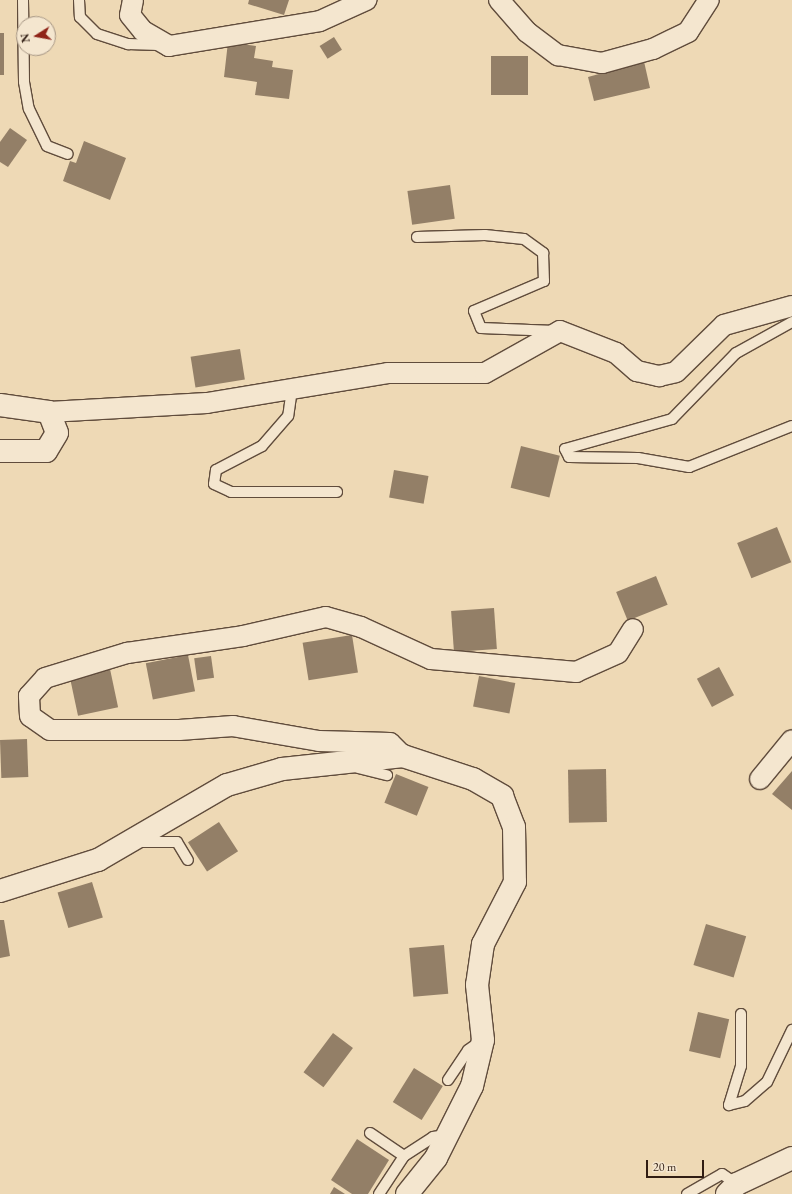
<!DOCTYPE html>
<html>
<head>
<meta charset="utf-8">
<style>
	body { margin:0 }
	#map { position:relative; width:792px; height:1194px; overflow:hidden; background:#eed9b5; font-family:"EB Garamond",serif }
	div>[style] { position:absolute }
	.building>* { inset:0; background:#937f67; transform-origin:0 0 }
	.roads { filter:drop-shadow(1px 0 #604c3c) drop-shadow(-1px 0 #604c3c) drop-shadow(0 1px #604c3c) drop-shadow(0 -1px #604c3c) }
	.lane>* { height:10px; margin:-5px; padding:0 5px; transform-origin:5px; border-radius:5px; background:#f4e6cf }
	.street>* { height:20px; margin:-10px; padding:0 10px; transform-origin:10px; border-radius:10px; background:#f4e6cf }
	.secondary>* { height:22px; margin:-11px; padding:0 11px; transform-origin:11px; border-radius:11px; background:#f4e6cf }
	span { translate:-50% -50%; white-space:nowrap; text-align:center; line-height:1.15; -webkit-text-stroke:4px #f4e6cf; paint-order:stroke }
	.north { position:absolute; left:16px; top:16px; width:40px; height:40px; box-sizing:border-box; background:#f4e6cf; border:1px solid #a69684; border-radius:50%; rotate:259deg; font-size:11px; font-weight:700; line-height:16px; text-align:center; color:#301d13 }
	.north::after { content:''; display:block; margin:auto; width:14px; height:18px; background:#8f2418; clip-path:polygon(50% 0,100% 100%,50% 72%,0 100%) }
	.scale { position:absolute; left:646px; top:1160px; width:58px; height:18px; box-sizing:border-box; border:2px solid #301d13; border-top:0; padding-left:5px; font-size:12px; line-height:14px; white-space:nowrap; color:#301d13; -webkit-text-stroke:3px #f4e6cf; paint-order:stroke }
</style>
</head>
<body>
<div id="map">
	<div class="building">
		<div style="clip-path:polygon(249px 0,289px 0,284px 15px,248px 4px)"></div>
		<div style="left:0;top:33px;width:4px;height:42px"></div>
		<div style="left:334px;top:37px;width:15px;height:17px;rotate:58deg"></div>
		<div style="clip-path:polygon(228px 42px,256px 46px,254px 58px,273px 61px,272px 67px,293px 70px,289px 99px,255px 95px,257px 82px,224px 77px)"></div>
		<div style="left:528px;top:56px;width:39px;height:37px;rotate:90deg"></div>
		<div style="clip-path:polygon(643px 57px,650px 88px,594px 101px,588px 77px,599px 74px,598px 68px)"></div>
		<div style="clip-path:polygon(10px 128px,27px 140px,8px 167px,0 162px,0 142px)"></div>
		<div style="clip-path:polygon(84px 141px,126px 158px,110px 200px,63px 181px,70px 161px,76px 163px)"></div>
		<div style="left:450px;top:185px;width:34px;height:43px;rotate:82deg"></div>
		<div style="left:240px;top:349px;width:31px;height:50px;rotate:81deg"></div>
		<div style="left:521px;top:446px;width:40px;height:43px;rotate:14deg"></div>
		<div style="left:394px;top:470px;width:35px;height:28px;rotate:10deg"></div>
		<div style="left:777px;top:527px;width:38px;height:43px;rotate:68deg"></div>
		<div style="left:656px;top:576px;width:31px;height:43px;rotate:68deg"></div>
		<div style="left:494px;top:608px;width:41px;height:43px;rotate:86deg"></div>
		<div style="left:352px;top:635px;width:38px;height:50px;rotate:81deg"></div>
		<div style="left:188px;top:655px;width:37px;height:43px;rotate:79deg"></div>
		<div style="left:211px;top:656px;width:22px;height:17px;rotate:82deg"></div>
		<div style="left:719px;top:667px;width:32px;height:25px;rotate:62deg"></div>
		<div style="left:110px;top:669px;width:39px;height:41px;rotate:78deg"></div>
		<div style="left:479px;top:676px;width:37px;height:31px;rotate:11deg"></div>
		<div style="left:27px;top:739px;width:38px;height:27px;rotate:88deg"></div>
		<div style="left:606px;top:769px;width:53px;height:38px;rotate:89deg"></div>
		<div style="clip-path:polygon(792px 771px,792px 810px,772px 794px)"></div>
		<div style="left:396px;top:774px;width:35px;height:31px;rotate:22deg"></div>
		<div style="left:219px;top:822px;width:35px;height:37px;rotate:57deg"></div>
		<div style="left:92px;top:882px;width:37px;height:36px;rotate:73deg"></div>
		<div style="clip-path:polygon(0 920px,4px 920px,10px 956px,0 958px)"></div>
		<div style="left:706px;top:924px;width:42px;height:43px;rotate:17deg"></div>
		<div style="left:444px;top:945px;width:49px;height:35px;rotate:85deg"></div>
		<div style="left:698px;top:1012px;width:32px;height:40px;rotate:13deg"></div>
		<div style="left:333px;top:1033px;width:25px;height:49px;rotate:37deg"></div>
		<div style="left:414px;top:1068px;width:34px;height:40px;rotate:32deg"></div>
		<div style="clip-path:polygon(357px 1139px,389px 1160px,368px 1194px,352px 1194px,331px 1180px)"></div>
		<div style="clip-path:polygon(334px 1187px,345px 1194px,330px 1194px)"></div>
	</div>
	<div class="roads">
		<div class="lane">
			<div style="left:23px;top:0;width:82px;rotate:89.3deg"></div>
			<div style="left:24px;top:82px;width:27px;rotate:80deg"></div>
			<div style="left:29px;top:109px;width:41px;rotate:64.1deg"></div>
			<div style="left:47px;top:146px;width:22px;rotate:21deg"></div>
			<div style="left:79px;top:0;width:17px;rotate:87deg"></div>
			<div style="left:80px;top:17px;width:24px;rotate:45deg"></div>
			<div style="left:97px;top:34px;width:33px;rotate:18deg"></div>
			<div style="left:128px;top:44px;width:31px;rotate:2deg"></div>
			<div style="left:417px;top:237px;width:68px;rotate:-1.7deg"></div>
			<div style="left:485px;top:235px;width:39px;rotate:6deg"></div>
			<div style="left:524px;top:239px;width:24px;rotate:36deg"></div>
			<div style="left:543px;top:253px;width:28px;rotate:88deg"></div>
			<div style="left:544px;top:281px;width:76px;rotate:156.8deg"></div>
			<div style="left:474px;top:311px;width:18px;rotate:68deg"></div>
			<div style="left:481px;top:328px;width:74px;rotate:2.3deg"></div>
			<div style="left:792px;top:322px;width:64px;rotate:151deg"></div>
			<div style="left:736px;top:353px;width:92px;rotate:134.1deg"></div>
			<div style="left:672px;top:419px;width:111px;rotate:164.3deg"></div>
			<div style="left:565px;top:449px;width:9px;rotate:63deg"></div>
			<div style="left:569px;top:457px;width:69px;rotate:0.8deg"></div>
			<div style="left:638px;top:458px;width:52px;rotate:10deg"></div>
			<div style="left:689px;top:467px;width:111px;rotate:-21.7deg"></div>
			<div style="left:292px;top:389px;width:27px;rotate:98deg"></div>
			<div style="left:288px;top:416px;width:40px;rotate:131deg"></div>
			<div style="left:262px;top:446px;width:52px;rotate:152.4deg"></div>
			<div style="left:216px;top:470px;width:14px;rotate:98deg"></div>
			<div style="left:214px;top:484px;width:19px;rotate:25deg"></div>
			<div style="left:231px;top:492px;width:106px"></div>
			<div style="left:358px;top:768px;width:30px;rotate:14deg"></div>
			<div style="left:141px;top:842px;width:36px"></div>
			<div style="left:177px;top:842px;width:21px;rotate:59deg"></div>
			<div style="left:741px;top:1014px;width:52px;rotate:90deg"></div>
			<div style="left:741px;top:1066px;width:41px;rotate:107.1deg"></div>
			<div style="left:729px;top:1105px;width:16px;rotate:-14deg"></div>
			<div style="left:745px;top:1101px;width:29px;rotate:-41deg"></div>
			<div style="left:767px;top:1082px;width:58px;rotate:-64.3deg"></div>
			<div style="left:448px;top:1080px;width:36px;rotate:-56deg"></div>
			<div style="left:468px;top:1050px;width:16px;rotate:-35deg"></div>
			<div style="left:370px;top:1133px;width:41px;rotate:34.1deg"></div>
			<div style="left:379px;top:1194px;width:45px;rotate:-56.7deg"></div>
			<div style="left:404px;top:1156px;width:35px;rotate:-33deg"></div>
			<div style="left:433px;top:1137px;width:13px;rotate:-9deg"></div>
			<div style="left:687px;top:1194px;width:40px;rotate:-29.7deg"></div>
			<div style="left:722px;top:1174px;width:18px;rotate:34deg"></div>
		</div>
		<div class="street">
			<div style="left:133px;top:0;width:15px;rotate:101deg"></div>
			<div style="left:130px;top:15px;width:21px;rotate:51deg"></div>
			<div style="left:143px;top:31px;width:30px;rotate:30deg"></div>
			<div style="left:169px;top:46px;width:153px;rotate:-9.4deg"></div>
			<div style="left:320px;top:21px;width:51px;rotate:-24.5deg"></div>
			<div style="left:499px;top:0;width:43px;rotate:48.8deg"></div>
			<div style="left:527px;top:32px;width:39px;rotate:37deg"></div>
			<div style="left:558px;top:55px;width:45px;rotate:10.3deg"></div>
			<div style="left:602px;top:63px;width:53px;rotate:-15.4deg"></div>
			<div style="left:653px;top:49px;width:39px;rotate:-26deg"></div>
			<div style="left:688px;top:32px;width:38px;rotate:-57deg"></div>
			<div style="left:49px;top:412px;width:158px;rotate:-3.3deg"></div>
			<div style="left:207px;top:403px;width:183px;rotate:-9.4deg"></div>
			<div style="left:388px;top:373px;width:97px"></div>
			<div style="left:485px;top:373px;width:86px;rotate:-29.2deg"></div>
			<div style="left:560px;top:331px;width:60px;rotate:21.4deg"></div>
			<div style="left:616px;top:353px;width:28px;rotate:41deg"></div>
			<div style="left:637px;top:371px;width:23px;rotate:13deg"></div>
			<div style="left:659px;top:376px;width:17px;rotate:-13deg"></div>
			<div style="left:676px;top:372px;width:67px;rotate:-44.4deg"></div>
			<div style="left:724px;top:325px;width:71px;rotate:-15.6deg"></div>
			<div style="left:403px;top:756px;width:18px;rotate:-135deg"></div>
			<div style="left:390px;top:743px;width:71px;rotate:-178.4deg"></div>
			<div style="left:319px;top:741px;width:87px;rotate:-170.1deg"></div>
			<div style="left:233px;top:726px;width:54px;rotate:175.8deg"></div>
			<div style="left:179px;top:730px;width:129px;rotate:180deg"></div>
			<div style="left:50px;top:730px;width:24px;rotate:-145deg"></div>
			<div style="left:30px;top:716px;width:20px;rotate:-93deg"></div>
			<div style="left:29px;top:696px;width:24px;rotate:-48deg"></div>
			<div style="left:45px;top:678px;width:86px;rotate:-17deg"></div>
			<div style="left:127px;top:653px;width:117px;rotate:-8.3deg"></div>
			<div style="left:243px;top:636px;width:85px;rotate:-12.9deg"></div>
			<div style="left:326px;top:617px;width:36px;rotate:16deg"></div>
			<div style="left:361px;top:627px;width:77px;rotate:24.6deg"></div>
			<div style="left:431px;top:659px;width:146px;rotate:5.1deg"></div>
			<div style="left:576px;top:672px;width:46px;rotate:-24.3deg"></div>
			<div style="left:618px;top:653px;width:28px;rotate:-58deg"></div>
			<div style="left:760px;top:779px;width:50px;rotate:-50.6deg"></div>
		</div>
		<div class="secondary">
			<div style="left:0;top:405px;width:49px;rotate:8.1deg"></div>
			<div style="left:49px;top:412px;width:22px;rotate:69deg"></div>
			<div style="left:57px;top:433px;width:21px;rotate:121deg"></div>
			<div style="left:46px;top:451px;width:46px;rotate:180deg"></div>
			<div style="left:0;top:891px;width:103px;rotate:-17.6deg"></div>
			<div style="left:98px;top:860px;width:149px;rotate:-30.2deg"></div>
			<div style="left:227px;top:785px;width:57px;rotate:-16.2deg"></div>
			<div style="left:282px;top:769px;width:122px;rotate:-6.1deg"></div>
			<div style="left:403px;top:756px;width:74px;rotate:18.2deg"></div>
			<div style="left:473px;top:779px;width:34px;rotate:30deg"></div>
			<div style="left:502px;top:796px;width:33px;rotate:69deg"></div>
			<div style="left:514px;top:827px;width:55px;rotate:89deg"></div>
			<div style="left:515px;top:882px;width:70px;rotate:117.3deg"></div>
			<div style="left:483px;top:944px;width:41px;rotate:98.3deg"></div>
			<div style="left:477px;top:985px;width:55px;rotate:83.8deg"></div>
			<div style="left:483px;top:1040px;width:47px;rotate:103.4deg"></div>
			<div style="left:472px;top:1086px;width:80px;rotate:116.6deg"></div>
			<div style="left:436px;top:1158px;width:46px;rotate:128.9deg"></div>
			<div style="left:727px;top:1194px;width:14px;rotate:-45deg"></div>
			<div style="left:737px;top:1184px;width:61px;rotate:-25.3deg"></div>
		</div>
	</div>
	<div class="north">N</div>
	<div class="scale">20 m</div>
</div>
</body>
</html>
